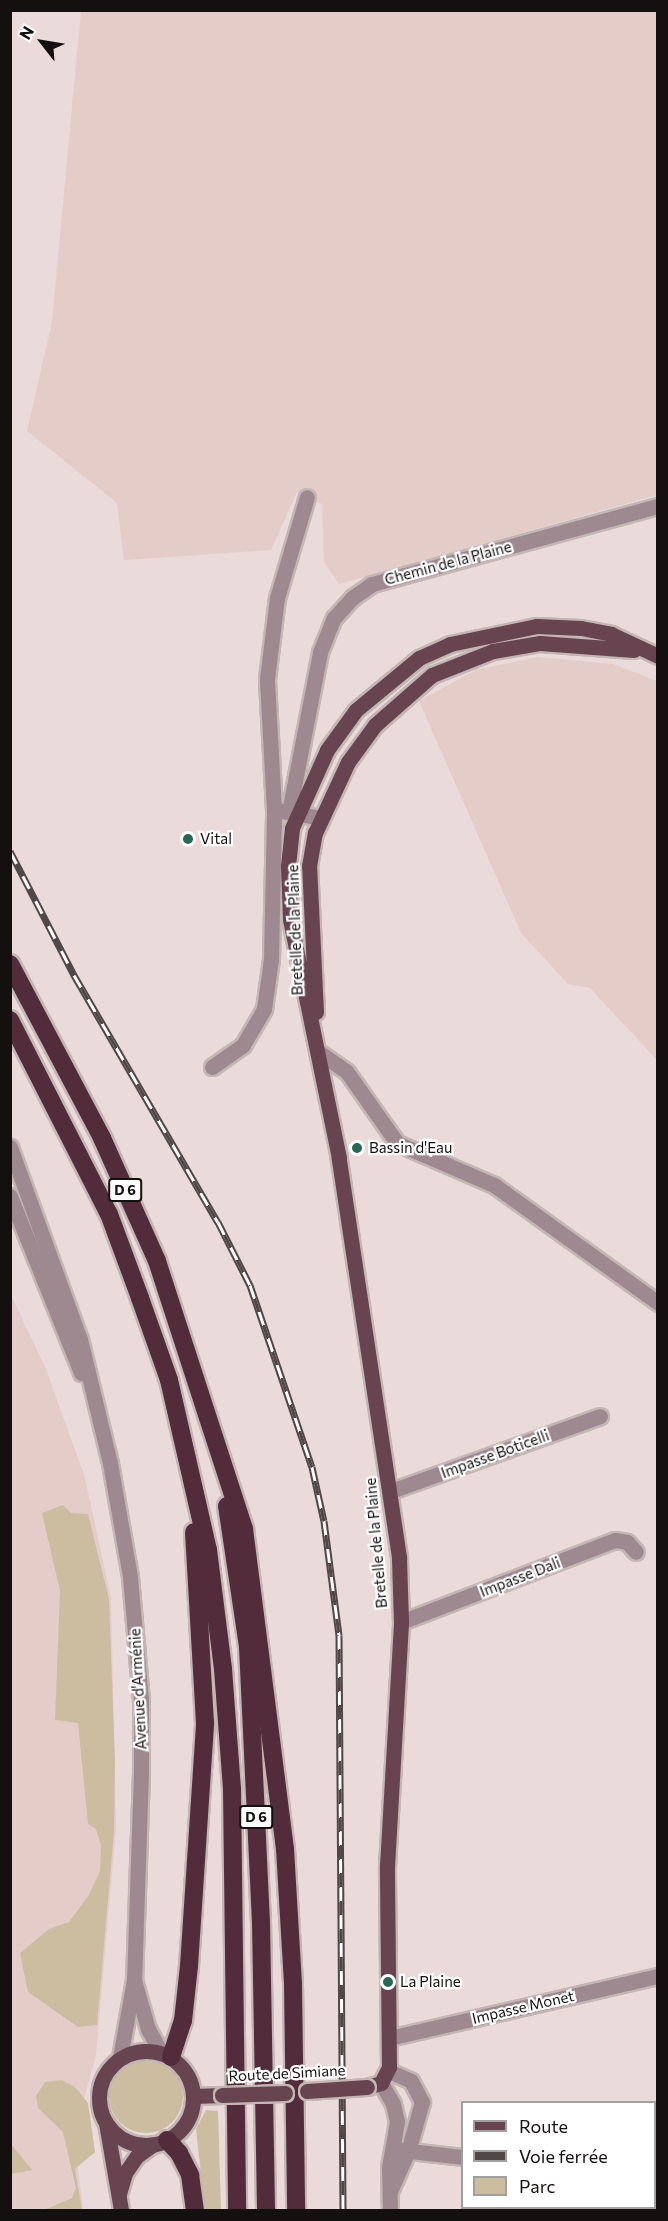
<!DOCTYPE html>
<html>
<head>
<meta charset="utf-8">
<style>
	body { margin:0 }
	#map { position:relative; width:668px; height:2221px; overflow:hidden; background:#eadad9; font-family:Commissioner,sans-serif }
	div>[style] { position:absolute }
	.built>* { inset:0; background:#e4ccc9 }
	.green>* { inset:0; background:#ccbda1 }
	.round { border-radius:50% }
	.roads { filter:drop-shadow(2px 0 #c4b6b5) drop-shadow(-2px 0 #c4b6b5) drop-shadow(0 2px #c4b6b5) drop-shadow(0 -2px #c4b6b5) }
	.minor>* { height:15px; margin:-7.5px; padding:0 7.5px; transform-origin:7.5px; border-radius:7.5px; background:#9e8990 }
	.major>* { height:15px; margin:-7.5px; padding:0 7.5px; transform-origin:7.5px; border-radius:7.5px; background:#674450 }
	.major>.ring { margin:-7.5px; padding:0; box-sizing:content-box; background:none; border:15px solid #674450; border-radius:50% }
	.highway>* { height:18px; margin:-9px; padding:0 9px; transform-origin:9px; border-radius:9px; background:#522c3a }
	.rail>* { height:7px; margin-top:-3.5px; transform-origin:0; background:repeating-linear-gradient(90deg,#fff 0 14px,#504847 0 28px); box-sizing:border-box; border-block:2px solid #504847 }
	.bridges { filter:drop-shadow(2px 0 #c4b6b5) drop-shadow(-2px 0 #c4b6b5) drop-shadow(0 2px #c4b6b5) drop-shadow(0 -2px #c4b6b5) }
	.major-bridge>* { height:15px; margin:-7.5px; padding:0 7.5px; transform-origin:7.5px; border-radius:7.5px; background:#674450 }
	.dots>* { width:16px; height:16px; translate:-50% -50%; box-sizing:border-box; border:3px solid #fff; border-radius:50% }
	span { translate:-50% -50%; white-space:nowrap; text-align:center; line-height:1.15; -webkit-text-stroke:4.5px #fff; paint-order:stroke }
	.shield-label span { padding:2px 4px; background:#fff; border:2px solid; border-radius:4px; -webkit-text-stroke-width:0 }
	.shield-label { font-size:14px; color:#151010; font-weight:700 }
	.street-label { font-size:15px; color:#151010 }
	.poi-label { font-size:15px; color:#151010 }
	.left { translate:0 -50%; text-align:left }
	.frame { position:absolute; inset:0; border:12px solid #151010; pointer-events:none }
	.legend { position:absolute; left:461px; top:2101px; width:195px; height:108px; box-sizing:border-box; background:#fff; border:2px solid #a19f9f; margin:0; padding:8px 10px; list-style:none; font-size:18px; color:#151010 }
	.legend li { display:flex; align-items:center; gap:12px; height:30px }
	.legend b { width:30px; border:2px solid #a19f9f }
	.north { position:absolute; left:12px; top:12px; width:60px; height:60px; -webkit-text-stroke:4px #fff; paint-order:stroke; rotate:301deg; font-size:16px; font-weight:700; line-height:24px; text-align:center; color:#151010 }
	.north::after { content:''; display:block; margin:auto; width:21px; height:27px; background:#151010; clip-path:polygon(50% 0,100% 100%,50% 72%,0 100%) }
</style>
</head>
<body>
<div id="map">
	<div class="built">
		<div style="clip-path:polygon(81px 11px,657px 11px,657px 495px,339px 584px,324px 562px,322px 504px,297px 492px,271px 550px,124px 560px,117px 503px,27px 431px,52px 322px)"></div>
		<div style="clip-path:polygon(537px 657px,613px 664px,657px 681px,657px 1060px,590px 988px,568px 984px,521px 933px,419px 701px,476px 670px)"></div>
		<div style="clip-path:polygon(10px 1293px,46px 1369px,85px 1478px,111px 1598px,116px 1828px,96px 2055px,74px 2136px,83px 2210px,11px 2210px)"></div>
	</div>
	<div class="green">
		<div style="clip-path:polygon(63px 1505px,71px 1513px,88px 1514px,109px 1599px,115px 1761px,114px 1831px,97px 2025px,78px 2027px,28px 1992px,20px 1953px,49px 1929px,69px 1922px,89px 1895px,100px 1871px,101px 1846px,96px 1829px,88px 1824px,78px 1723px,55px 1720px,60px 1591px,42px 1513px)"></div>
		<div class="round" style="left:109px;top:2059px;width:74px;height:74px"></div>
		<div style="clip-path:polygon(62px 2080px,75px 2087px,88px 2103px,95px 2152px,75px 2169px,82px 2210px,44px 2210px,72px 2198px,76px 2188px,63px 2132px,38px 2108px,36px 2096px,45px 2082px)"></div>
		<div style="clip-path:polygon(206px 2110px,218px 2111px,221px 2210px,205px 2210px,196px 2129px)"></div>
		<div style="clip-path:polygon(10px 2144px,11px 2144px,32px 2170px,11px 2174px)"></div>
	</div>
	<div class="roads">
		<div class="minor">
			<div style="left:289px;top:812px;width:15px;rotate:-172deg"></div>
			<div style="left:274px;top:810px;width:131px;rotate:-93.1deg"></div>
			<div style="left:267px;top:679px;width:82px;rotate:-83deg"></div>
			<div style="left:277px;top:598px;width:105px;rotate:-73.5deg"></div>
			<div style="left:320px;top:818px;width:32px;rotate:-169deg"></div>
			<div style="left:289px;top:812px;width:163px;rotate:-79deg"></div>
			<div style="left:320px;top:652px;width:37px;rotate:-68deg"></div>
			<div style="left:334px;top:618px;width:27px;rotate:-48deg"></div>
			<div style="left:352px;top:598px;width:24px;rotate:-35deg"></div>
			<div style="left:372px;top:584px;width:296px;rotate:-15.3deg"></div>
			<div style="left:320px;top:1053px;width:33px;rotate:35deg"></div>
			<div style="left:347px;top:1072px;width:87px;rotate:54.8deg"></div>
			<div style="left:397px;top:1143px;width:106px;rotate:23.4deg"></div>
			<div style="left:494px;top:1185px;width:202px;rotate:35.7deg"></div>
			<div style="left:212px;top:1067px;width:38px;rotate:-35deg"></div>
			<div style="left:243px;top:1045px;width:42px;rotate:-59.7deg"></div>
			<div style="left:264px;top:1009px;width:50px;rotate:-82deg"></div>
			<div style="left:271px;top:959px;width:149px;rotate:-88.8deg"></div>
			<div style="left:10px;top:1147px;width:204px;rotate:70deg"></div>
			<div style="left:80px;top:1339px;width:128px;rotate:76.4deg"></div>
			<div style="left:110px;top:1463px;width:116px;rotate:80deg"></div>
			<div style="left:130px;top:1577px;width:124px;rotate:84.9deg"></div>
			<div style="left:141px;top:1701px;width:71px;rotate:90deg"></div>
			<div style="left:141px;top:1772px;width:208px;rotate:91.9deg"></div>
			<div style="left:134px;top:1980px;width:78px;rotate:100.3deg"></div>
			<div style="left:10px;top:1196px;width:191px;rotate:68.1deg"></div>
			<div style="left:391px;top:1491px;width:222px;rotate:-19.7deg"></div>
			<div style="left:401px;top:1622px;width:229px;rotate:-21deg"></div>
			<div style="left:615px;top:1540px;width:12px;rotate:9deg"></div>
			<div style="left:627px;top:1542px;width:13px;rotate:48deg"></div>
			<div style="left:134px;top:1980px;width:51px;rotate:74.1deg"></div>
			<div style="left:148px;top:2029px;width:26px;rotate:61deg"></div>
			<div style="left:389px;top:2038px;width:276px;rotate:-13deg"></div>
			<div style="left:389px;top:2071px;width:24px;rotate:24deg"></div>
			<div style="left:411px;top:2081px;width:24px;rotate:62deg"></div>
			<div style="left:422px;top:2102px;width:51px;rotate:105.9deg"></div>
			<div style="left:408px;top:2151px;width:42px;rotate:114.1deg"></div>
			<div style="left:381px;top:2083px;width:24px;rotate:60deg"></div>
			<div style="left:393px;top:2104px;width:18px;rotate:77deg"></div>
			<div style="left:397px;top:2122px;width:46px;rotate:100.1deg"></div>
			<div style="left:389px;top:2167px;width:43px;rotate:88.7deg"></div>
			<div style="left:401px;top:2150px;width:61px;rotate:6.5deg"></div>
			<div style="left:654px;top:2165px;width:4px"></div>
		</div>
		<div class="major">
			<div style="left:316px;top:1012px;width:146px;rotate:-92.7deg"></div>
			<div style="left:309px;top:866px;width:34px;rotate:-80deg"></div>
			<div style="left:315px;top:833px;width:78px;rotate:-65.1deg"></div>
			<div style="left:348px;top:762px;width:46px;rotate:-53.9deg"></div>
			<div style="left:375px;top:725px;width:76px;rotate:-41.3deg"></div>
			<div style="left:432px;top:675px;width:66px;rotate:-21.5deg"></div>
			<div style="left:493px;top:651px;width:48px;rotate:-9.7deg"></div>
			<div style="left:540px;top:643px;width:94px;rotate:4.3deg"></div>
			<div class="ring" style="left:99px;top:2051px;width:79px;height:79px"></div>
			<div style="left:367px;top:2087px;width:15px;rotate:-16deg"></div>
			<div style="left:381px;top:2083px;width:18px;rotate:-63deg"></div>
			<div style="left:389px;top:2067px;width:201px;rotate:-90.6deg"></div>
			<div style="left:387px;top:1866px;width:244px;rotate:-86.7deg"></div>
			<div style="left:401px;top:1622px;width:65px;rotate:-91.8deg"></div>
			<div style="left:399px;top:1557px;width:403px;rotate:-98.6deg"></div>
			<div style="left:339px;top:1158px;width:244px;rotate:-101.6deg"></div>
			<div style="left:290px;top:919px;width:53px;rotate:-92.2deg"></div>
			<div style="left:288px;top:866px;width:38px;rotate:-84deg"></div>
			<div style="left:292px;top:828px;width:85px;rotate:-65.8deg"></div>
			<div style="left:327px;top:750px;width:49px;rotate:-54.1deg"></div>
			<div style="left:356px;top:710px;width:82px;rotate:-39.5deg"></div>
			<div style="left:419px;top:658px;width:34px;rotate:-24deg"></div>
			<div style="left:450px;top:644px;width:89px;rotate:-11.7deg"></div>
			<div style="left:537px;top:626px;width:44px;rotate:2.6deg"></div>
			<div style="left:581px;top:628px;width:31px;rotate:11deg"></div>
			<div style="left:611px;top:634px;width:52px;rotate:25.1deg"></div>
			<div style="left:194px;top:2096px;width:28px;rotate:-2deg"></div>
			<div style="left:106px;top:2123px;width:88px;rotate:80.2deg"></div>
			<div style="left:119px;top:2194px;width:22px;rotate:-74deg"></div>
			<div style="left:125px;top:2173px;width:21px;rotate:-55deg"></div>
			<div style="left:137px;top:2156px;width:19px;rotate:-36deg"></div>
		</div>
		<div class="highway">
			<div style="left:10px;top:964px;width:197px;rotate:62.1deg"></div>
			<div style="left:102px;top:1138px;width:135px;rotate:65.9deg"></div>
			<div style="left:157px;top:1261px;width:282px;rotate:72deg"></div>
			<div style="left:244px;top:1529px;width:323px;rotate:82.7deg"></div>
			<div style="left:285px;top:1849px;width:136px;rotate:86.6deg"></div>
			<div style="left:293px;top:1985px;width:225px;rotate:89.2deg"></div>
			<div style="left:10px;top:1020px;width:218px;rotate:63deg"></div>
			<div style="left:109px;top:1214px;width:90px;rotate:69.7deg"></div>
			<div style="left:140px;top:1298px;width:87px;rotate:70.5deg"></div>
			<div style="left:169px;top:1380px;width:174px;rotate:77.1deg"></div>
			<div style="left:208px;top:1550px;width:120px;rotate:82.8deg"></div>
			<div style="left:223px;top:1669px;width:120px;rotate:85.7deg"></div>
			<div style="left:232px;top:1789px;width:421px;rotate:89.3deg"></div>
			<div style="left:227px;top:1506px;width:143px;rotate:81.5deg"></div>
			<div style="left:248px;top:1647px;width:275px;rotate:87.3deg"></div>
			<div style="left:261px;top:1922px;width:288px;rotate:89deg"></div>
			<div style="left:171px;top:2057px;width:38px;rotate:-72deg"></div>
			<div style="left:183px;top:2021px;width:55px;rotate:-83.8deg"></div>
			<div style="left:189px;top:1966px;width:244px;rotate:-86.2deg"></div>
			<div style="left:205px;top:1723px;width:191px;rotate:-93.3deg"></div>
			<div style="left:167px;top:2140px;width:18px;rotate:47deg"></div>
			<div style="left:179px;top:2153px;width:25px;rotate:63deg"></div>
			<div style="left:190px;top:2175px;width:35px;rotate:82deg"></div>
		</div>
	</div>
	<div class="rail">
		<div style="left:10px;top:851px;width:140px;rotate:62.7deg"></div>
		<div style="left:74px;top:975px;width:286px;rotate:59.8deg"></div>
		<div style="left:218px;top:1222px;width:71px;rotate:63.1deg"></div>
		<div style="left:250px;top:1285px;width:192px;rotate:71.2deg"></div>
		<div style="left:312px;top:1467px;width:55px;rotate:77.5deg"></div>
		<div style="left:324px;top:1521px;width:115px;rotate:82.5deg"></div>
		<div style="left:339px;top:1635px;width:575px;rotate:89.6deg"></div>
	</div>
	<div class="bridges">
		<div class="major-bridge">
			<div style="left:307px;top:2091px;width:60px;rotate:-3.8deg"></div>
			<div style="left:222px;top:2095px;width:63px;rotate:-1.8deg"></div>
		</div>
	</div>
	<div class="dots">
		<div style="left:188px;top:839px;background:#286754"></div>
		<div style="left:357px;top:1148px;background:#286754"></div>
		<div style="left:388px;top:1982px;background:#286754"></div>
	</div>
	<div class="shield-label">
		<span style="left:125px;top:1190px">D 6</span>
		<span style="left:256px;top:1817px">D 6</span>
	</div>
	<div class="street-label">
		<span style="left:448px;top:563px;rotate:-15deg">Chemin de la Plaine</span>
		<span style="left:295px;top:930px;rotate:-92deg">Bretelle de la Plaine</span>
		<span style="left:495px;top:1454px;rotate:-20deg">Impasse Boticelli</span>
		<span style="left:376px;top:1543px;rotate:-95deg">Bretelle de la Plaine</span>
		<span style="left:520px;top:1577px;rotate:-21deg">Impasse Dali</span>
		<span style="left:138px;top:1689px;rotate:-93deg">Avenue d'Arménie</span>
		<span style="left:523px;top:2007px;rotate:-13deg">Impasse Monet</span>
		<span style="left:287px;top:2073px;rotate:-3deg">Route de Simiane</span>
	</div>
	<div class="poi-label">
		<span class="left" style="left:200px;top:839px">Vital</span>
		<span class="left" style="left:369px;top:1148px">Bassin d'Eau</span>
		<span class="left" style="left:400px;top:1982px">La Plaine</span>
	</div>
	<div class="frame"></div>
	<ul class="legend">
	<li><b style="height:8px;background:#674450"></b>Route</li>
	<li><b style="height:8px;background:#504847"></b>Voie ferrée</li>
	<li><b style="height:16px;background:#ccbda1"></b>Parc</li>
	</ul>
	<div class="north">N</div>
</div>
</body>
</html>
